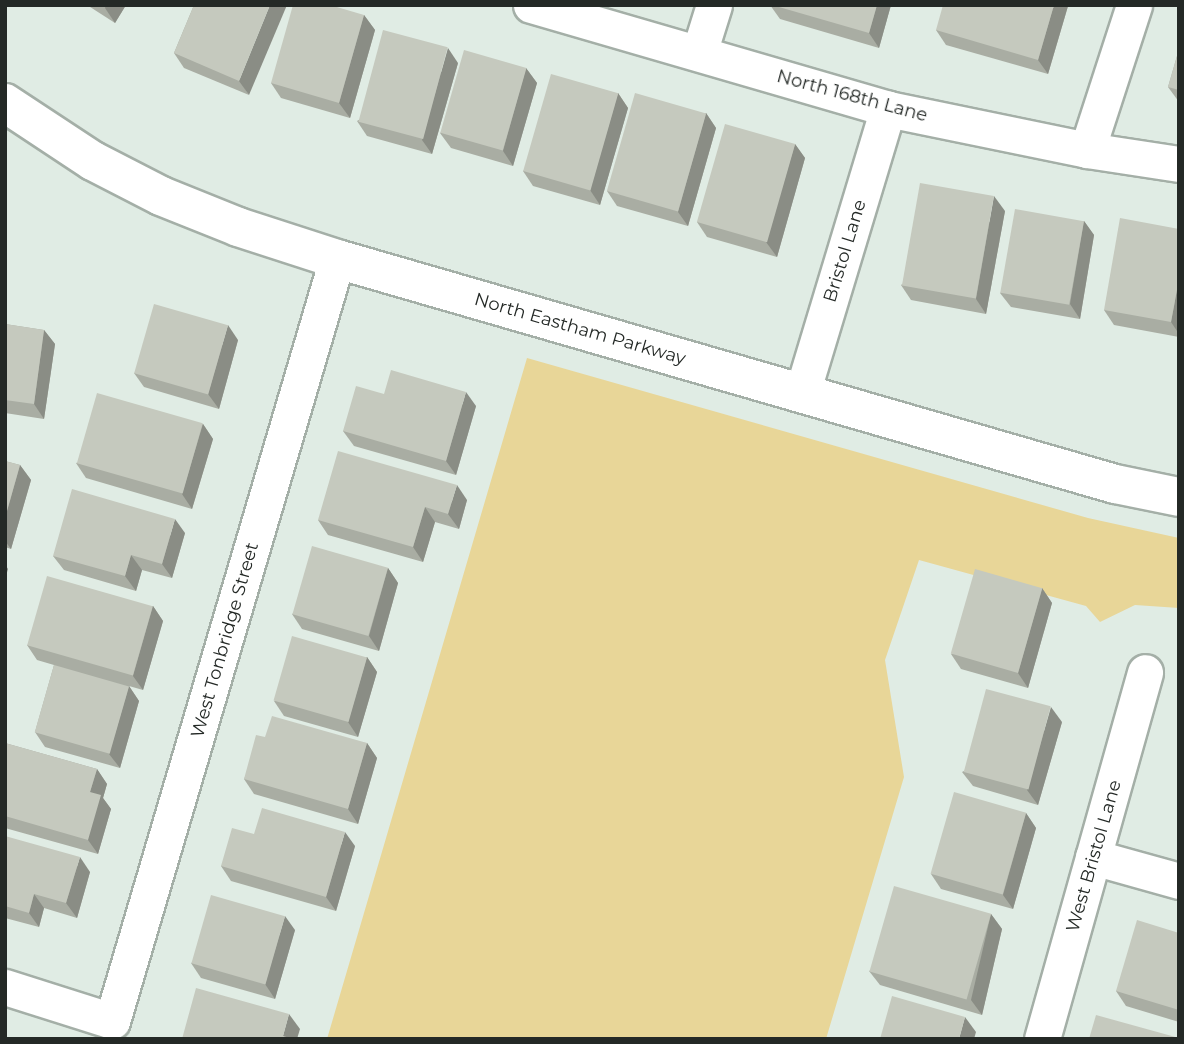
<!DOCTYPE html>
<html>
<head>
<meta charset="utf-8">
<style>
	body { margin:0 }
	#map { position:relative; width:1184px; height:1044px; overflow:hidden; background:#e0ece4; font-family:Montserrat,sans-serif }
	div>[style] { position:absolute }
	.green>* { inset:0; background:#e8d698 }
	.roads { filter:drop-shadow(2px 0 #a4afa7) drop-shadow(-2px 0 #a4afa7) drop-shadow(0 2px #a4afa7) drop-shadow(0 -2px #a4afa7) }
	.street>* { height:35px; margin:-17.5px; padding:0 17.5px; transform-origin:17.5px; border-radius:17.5px; background:#fff }
	.secondary>* { height:38px; margin:-19px; padding:0 19px; transform-origin:19px; border-radius:19px; background:#fff }
	.wall>* { inset:0; background:#a9ada3 }
	.shaded-wall>* { inset:0; background:#8a8d85 }
	.building>* { inset:0; background:#c5c9be; transform-origin:0 0 }
	span { translate:-50% -50%; white-space:nowrap; text-align:center; line-height:1.15; -webkit-text-stroke:5px #fff; paint-order:stroke }
	.street-label { font-size:18px; color:#242926 }
	.frame { position:absolute; inset:0; border:7px solid #242926; pointer-events:none }
</style>
</head>
<body>
<div id="map">
	<div class="green">
		<div style="clip-path:polygon(527px 358px,1088px 518px,1179px 538px,1179px 608px,1135px 605px,1100px 622px,1086px 606px,919px 560px,885px 660px,904px 777px,826px 1039px,327px 1039px)"></div>
	</div>
	<div class="roads">
		<div class="street">
			<div style="left:531px;top:5px;width:372px;rotate:16.2deg"></div>
			<div style="left:888px;top:109px;width:203px;rotate:11.6deg"></div>
			<div style="left:1087px;top:150px;width:93px;rotate:8.7deg"></div>
			<div style="left:699px;top:53px;width:50px;rotate:-72.6deg"></div>
			<div style="left:1087px;top:150px;width:152px;rotate:-72deg"></div>
			<div style="left:802px;top:393px;width:297px;rotate:-73.2deg"></div>
			<div style="left:1093px;top:857px;width:89px;rotate:15.6deg"></div>
			<div style="left:5px;top:987px;width:112px;rotate:17.6deg"></div>
			<div style="left:112px;top:1021px;width:795px;rotate:-73.55deg"></div>
			<div style="left:1042px;top:1039px;width:381px;rotate:-74.3deg"></div>
		</div>
		<div class="secondary">
			<div style="left:5px;top:103px;width:105px;rotate:33.4deg"></div>
			<div style="left:93px;top:161px;width:76px;rotate:27.2deg"></div>
			<div style="left:161px;top:196px;width:83px;rotate:21.9deg"></div>
			<div style="left:238px;top:227px;width:104px;rotate:17.9deg"></div>
			<div style="left:337px;top:259px;width:810px;rotate:16.13deg"></div>
			<div style="left:1115px;top:484px;width:65px;rotate:11.5deg"></div>
		</div>
	</div>
	<div class="wall">
		<div style="clip-path:polygon(87px 5px,126px 5px,115px 23px)"></div>
		<div style="clip-path:polygon(194px 5px,249px 95px,184px 68px,174px 53px)"></div>
		<div style="clip-path:polygon(770px 5px,891px 5px,879px 48px,780px 19px)"></div>
		<div style="clip-path:polygon(1068px 6px,1048px 74px,946px 45px,936px 30px)"></div>
		<div style="clip-path:polygon(364px 15px,375px 30px,350px 118px,281px 98px,271px 83px)"></div>
		<div style="clip-path:polygon(1179px 49px,1179px 102px,1168px 87px)"></div>
		<div style="clip-path:polygon(458px 63px,432px 154px,367px 136px,357px 121px)"></div>
		<div style="clip-path:polygon(526px 68px,537px 83px,513px 166px,451px 148px,440px 133px)"></div>
		<div style="clip-path:polygon(618px 93px,628px 108px,600px 205px,533px 186px,523px 171px)"></div>
		<div style="clip-path:polygon(706px 113px,716px 128px,688px 226px,617px 206px,607px 191px)"></div>
		<div style="clip-path:polygon(795px 144px,805px 158px,777px 257px,707px 237px,697px 222px)"></div>
		<div style="clip-path:polygon(1005px 211px,986px 314px,911px 300px,901px 285px)"></div>
		<div style="clip-path:polygon(1084px 221px,1094px 235px,1080px 319px,1011px 307px,1000px 293px)"></div>
		<div style="clip-path:polygon(1179px 229px,1179px 337px,1114px 325px,1104px 310px)"></div>
		<div style="clip-path:polygon(5px 324px,44px 330px,55px 344px,44px 419px,5px 413px)"></div>
		<div style="clip-path:polygon(238px 340px,219px 409px,144px 387px,134px 373px)"></div>
		<div style="clip-path:polygon(384px 394px,476px 406px,456px 475px,354px 446px,343px 431px)"></div>
		<div style="clip-path:polygon(203px 424px,213px 439px,192px 509px,86px 478px,76px 463px)"></div>
		<div style="clip-path:polygon(5px 461px,20px 465px,31px 480px,11px 549px,5px 547px)"></div>
		<div style="clip-path:polygon(467px 500px,459px 529px,435px 522px,423px 562px,328px 535px,318px 520px)"></div>
		<div style="clip-path:polygon(185px 533px,172px 578px,142px 570px,136px 591px,64px 570px,53px 556px)"></div>
		<div style="clip-path:polygon(388px 568px,398px 583px,379px 651px,302px 629px,292px 614px)"></div>
		<div style="clip-path:polygon(1042px 588px,1052px 603px,1028px 688px,961px 669px,951px 654px)"></div>
		<div style="clip-path:polygon(153px 606px,163px 621px,143px 690px,129px 686px,139px 701px,120px 768px,45px 747px,35px 732px,54px 665px,37px 660px,27px 645px)"></div>
		<div style="clip-path:polygon(367px 657px,377px 672px,358px 737px,284px 716px,274px 701px)"></div>
		<div style="clip-path:polygon(1062px 722px,1038px 805px,973px 786px,962px 772px)"></div>
		<div style="clip-path:polygon(265px 737px,367px 743px,377px 758px,358px 824px,254px 794px,244px 779px)"></div>
		<div style="clip-path:polygon(5px 743px,97px 769px,107px 784px,103px 798px,111px 809px,98px 854px,5px 828px)"></div>
		<div style="clip-path:polygon(1026px 813px,1036px 828px,1013px 909px,941px 889px,931px 874px)"></div>
		<div style="clip-path:polygon(254px 834px,355px 846px,336px 911px,231px 881px,221px 866px)"></div>
		<div style="clip-path:polygon(5px 836px,90px 872px,77px 918px,44px 908px,39px 927px,5px 918px)"></div>
		<div style="clip-path:polygon(991px 914px,1002px 929px,982px 1015px,880px 985px,869px 971px)"></div>
		<div style="clip-path:polygon(295px 930px,275px 999px,201px 978px,191px 963px)"></div>
		<div style="clip-path:polygon(1179px 933px,1179px 1022px,1126px 1006px,1116px 991px)"></div>
	</div>
	<div class="shaded-wall">
		<div style="clip-path:polygon(106px 5px,126px 5px,115px 23px,105px 8px)"></div>
		<div style="clip-path:polygon(270px 5px,287px 5px,249px 95px,239px 81px)"></div>
		<div style="clip-path:polygon(877px 5px,891px 5px,879px 48px,869px 33px)"></div>
		<div style="clip-path:polygon(1054px 5px,1068px 6px,1048px 74px,1038px 60px)"></div>
		<div style="clip-path:polygon(364px 15px,375px 30px,350px 118px,339px 103px)"></div>
		<div style="clip-path:polygon(448px 48px,458px 63px,432px 154px,422px 140px)"></div>
		<div style="clip-path:polygon(526px 68px,537px 83px,513px 166px,503px 151px)"></div>
		<div style="clip-path:polygon(618px 93px,628px 108px,600px 205px,590px 190px)"></div>
		<div style="clip-path:polygon(706px 113px,716px 128px,688px 226px,678px 212px)"></div>
		<div style="clip-path:polygon(795px 144px,805px 158px,777px 257px,766px 242px)"></div>
		<div style="clip-path:polygon(994px 196px,1005px 211px,986px 314px,976px 299px)"></div>
		<div style="clip-path:polygon(1084px 221px,1094px 235px,1080px 319px,1070px 304px)"></div>
		<div style="clip-path:polygon(1179px 279px,1179px 334px,1171px 322px)"></div>
		<div style="clip-path:polygon(228px 325px,238px 340px,219px 409px,208px 394px)"></div>
		<div style="clip-path:polygon(44px 330px,55px 344px,44px 419px,34px 404px)"></div>
		<div style="clip-path:polygon(466px 392px,476px 406px,456px 475px,446px 461px)"></div>
		<div style="clip-path:polygon(203px 424px,213px 439px,192px 509px,182px 494px)"></div>
		<div style="clip-path:polygon(20px 465px,31px 480px,11px 549px,5px 541px,5px 518px)"></div>
		<div style="clip-path:polygon(457px 485px,467px 500px,459px 529px,448px 514px)"></div>
		<div style="clip-path:polygon(425px 507px,435px 522px,423px 562px,413px 547px)"></div>
		<div style="clip-path:polygon(175px 519px,185px 533px,172px 578px,162px 564px)"></div>
		<div style="clip-path:polygon(131px 555px,142px 570px,136px 591px,125px 576px)"></div>
		<div style="clip-path:polygon(5px 564px,8px 569px,5px 579px)"></div>
		<div style="clip-path:polygon(388px 568px,398px 583px,379px 651px,369px 636px)"></div>
		<div style="clip-path:polygon(1042px 588px,1052px 603px,1028px 688px,1018px 673px)"></div>
		<div style="clip-path:polygon(153px 606px,163px 621px,143px 690px,133px 676px)"></div>
		<div style="clip-path:polygon(367px 657px,377px 672px,358px 737px,348px 722px)"></div>
		<div style="clip-path:polygon(129px 686px,139px 701px,120px 768px,109px 754px)"></div>
		<div style="clip-path:polygon(1051px 707px,1062px 722px,1038px 805px,1027px 790px)"></div>
		<div style="clip-path:polygon(367px 743px,377px 758px,358px 824px,348px 809px)"></div>
		<div style="clip-path:polygon(97px 769px,107px 784px,103px 798px,111px 809px,98px 854px,88px 840px,90px 792px)"></div>
		<div style="clip-path:polygon(1026px 813px,1036px 828px,1013px 909px,1003px 895px)"></div>
		<div style="clip-path:polygon(345px 832px,355px 846px,336px 911px,326px 897px)"></div>
		<div style="clip-path:polygon(80px 857px,90px 872px,77px 918px,66px 903px)"></div>
		<div style="clip-path:polygon(34px 894px,44px 908px,39px 927px,29px 913px)"></div>
		<div style="clip-path:polygon(991px 914px,1002px 929px,982px 1015px,971px 1000px)"></div>
		<div style="clip-path:polygon(285px 916px,295px 930px,275px 999px,265px 984px)"></div>
		<div style="clip-path:polygon(289px 1014px,300px 1029px,297px 1039px,285px 1039px,283px 1036px)"></div>
		<div style="clip-path:polygon(965px 1017px,976px 1032px,974px 1039px,959px 1039px)"></div>
	</div>
	<div class="building">
		<div style="clip-path:polygon(194px 5px,270px 5px,239px 81px,174px 53px)"></div>
		<div style="clip-path:polygon(293px 5px,330px 5px,364px 15px,339px 103px,271px 83px)"></div>
		<div style="clip-path:polygon(772px 5px,877px 5px,869px 33px)"></div>
		<div style="clip-path:polygon(943px 5px,1054px 5px,1038px 60px,936px 30px)"></div>
		<div style="left:383px;top:30px;width:67px;height:95px;rotate:15deg"></div>
		<div style="clip-path:polygon(1179px 49px,1179px 90px,1168px 87px)"></div>
		<div style="left:464px;top:50px;width:65px;height:86px;rotate:16deg"></div>
		<div style="left:551px;top:74px;width:70px;height:101px;rotate:16deg"></div>
		<div style="left:635px;top:93px;width:74px;height:102px;rotate:16deg"></div>
		<div style="left:725px;top:124px;width:73px;height:102px;rotate:16deg"></div>
		<div style="left:920px;top:183px;width:75px;height:104px;rotate:10deg"></div>
		<div style="left:1015px;top:209px;width:70px;height:85px;rotate:10deg"></div>
		<div style="clip-path:polygon(1120px 218px,1179px 229px,1179px 279px,1171px 322px,1104px 310px)"></div>
		<div style="left:154px;top:304px;width:77px;height:72px;rotate:16deg"></div>
		<div style="clip-path:polygon(5px 324px,44px 330px,34px 404px,5px 400px)"></div>
		<div style="clip-path:polygon(391px 370px,466px 392px,446px 461px,343px 431px,356px 386px,384px 394px)"></div>
		<div style="left:97px;top:393px;width:110px;height:73px;rotate:16deg"></div>
		<div style="clip-path:polygon(338px 451px,457px 485px,448px 514px,425px 507px,413px 547px,318px 520px)"></div>
		<div style="clip-path:polygon(5px 461px,20px 465px,5px 518px)"></div>
		<div style="clip-path:polygon(72px 489px,175px 519px,162px 564px,131px 555px,125px 576px,53px 556px)"></div>
		<div style="left:312px;top:546px;width:79px;height:71px;rotate:16deg"></div>
		<div style="left:975px;top:569px;width:70px;height:88px;rotate:16deg"></div>
		<div style="left:47px;top:576px;width:110px;height:72px;rotate:16deg"></div>
		<div style="left:292px;top:636px;width:78px;height:67px;rotate:16deg"></div>
		<div style="left:54px;top:665px;width:78px;height:70px;rotate:16deg"></div>
		<div style="left:986px;top:689px;width:67px;height:86px;rotate:15deg"></div>
		<div style="clip-path:polygon(272px 716px,367px 743px,348px 809px,244px 779px,256px 735px,265px 737px)"></div>
		<div style="clip-path:polygon(5px 743px,97px 769px,90px 792px,101px 795px,88px 840px,5px 816px)"></div>
		<div style="left:954px;top:792px;width:75px;height:85px;rotate:16deg"></div>
		<div style="clip-path:polygon(262px 808px,345px 832px,326px 897px,221px 866px,232px 828px,254px 834px)"></div>
		<div style="clip-path:polygon(5px 836px,80px 857px,66px 903px,34px 894px,29px 913px,5px 906px)"></div>
		<div style="left:894px;top:886px;width:101px;height:89px;rotate:16deg"></div>
		<div style="left:211px;top:895px;width:77px;height:71px;rotate:16deg"></div>
		<div style="clip-path:polygon(1137px 920px,1179px 933px,1179px 1010px,1116px 991px)"></div>
		<div style="clip-path:polygon(196px 988px,289px 1014px,283px 1036px,293px 1039px,182px 1039px)"></div>
		<div style="clip-path:polygon(892px 996px,965px 1017px,959px 1039px,880px 1039px)"></div>
		<div style="clip-path:polygon(1096px 1015px,1179px 1038px,1179px 1039px,1089px 1039px)"></div>
	</div>
	<div class="street-label">
		<span style="left:852px;top:96px;rotate:15deg">North 168th Lane</span>
		<span style="left:845px;top:251px;rotate:-73deg">Bristol Lane</span>
		<span style="left:580px;top:329px;rotate:16deg">North Eastham Parkway</span>
		<span style="left:225px;top:640px;rotate:-74deg">West Tonbridge Street</span>
		<span style="left:1094px;top:856px;rotate:-74deg">West Bristol Lane</span>
	</div>
	<div class="frame"></div>
</div>
</body>
</html>
